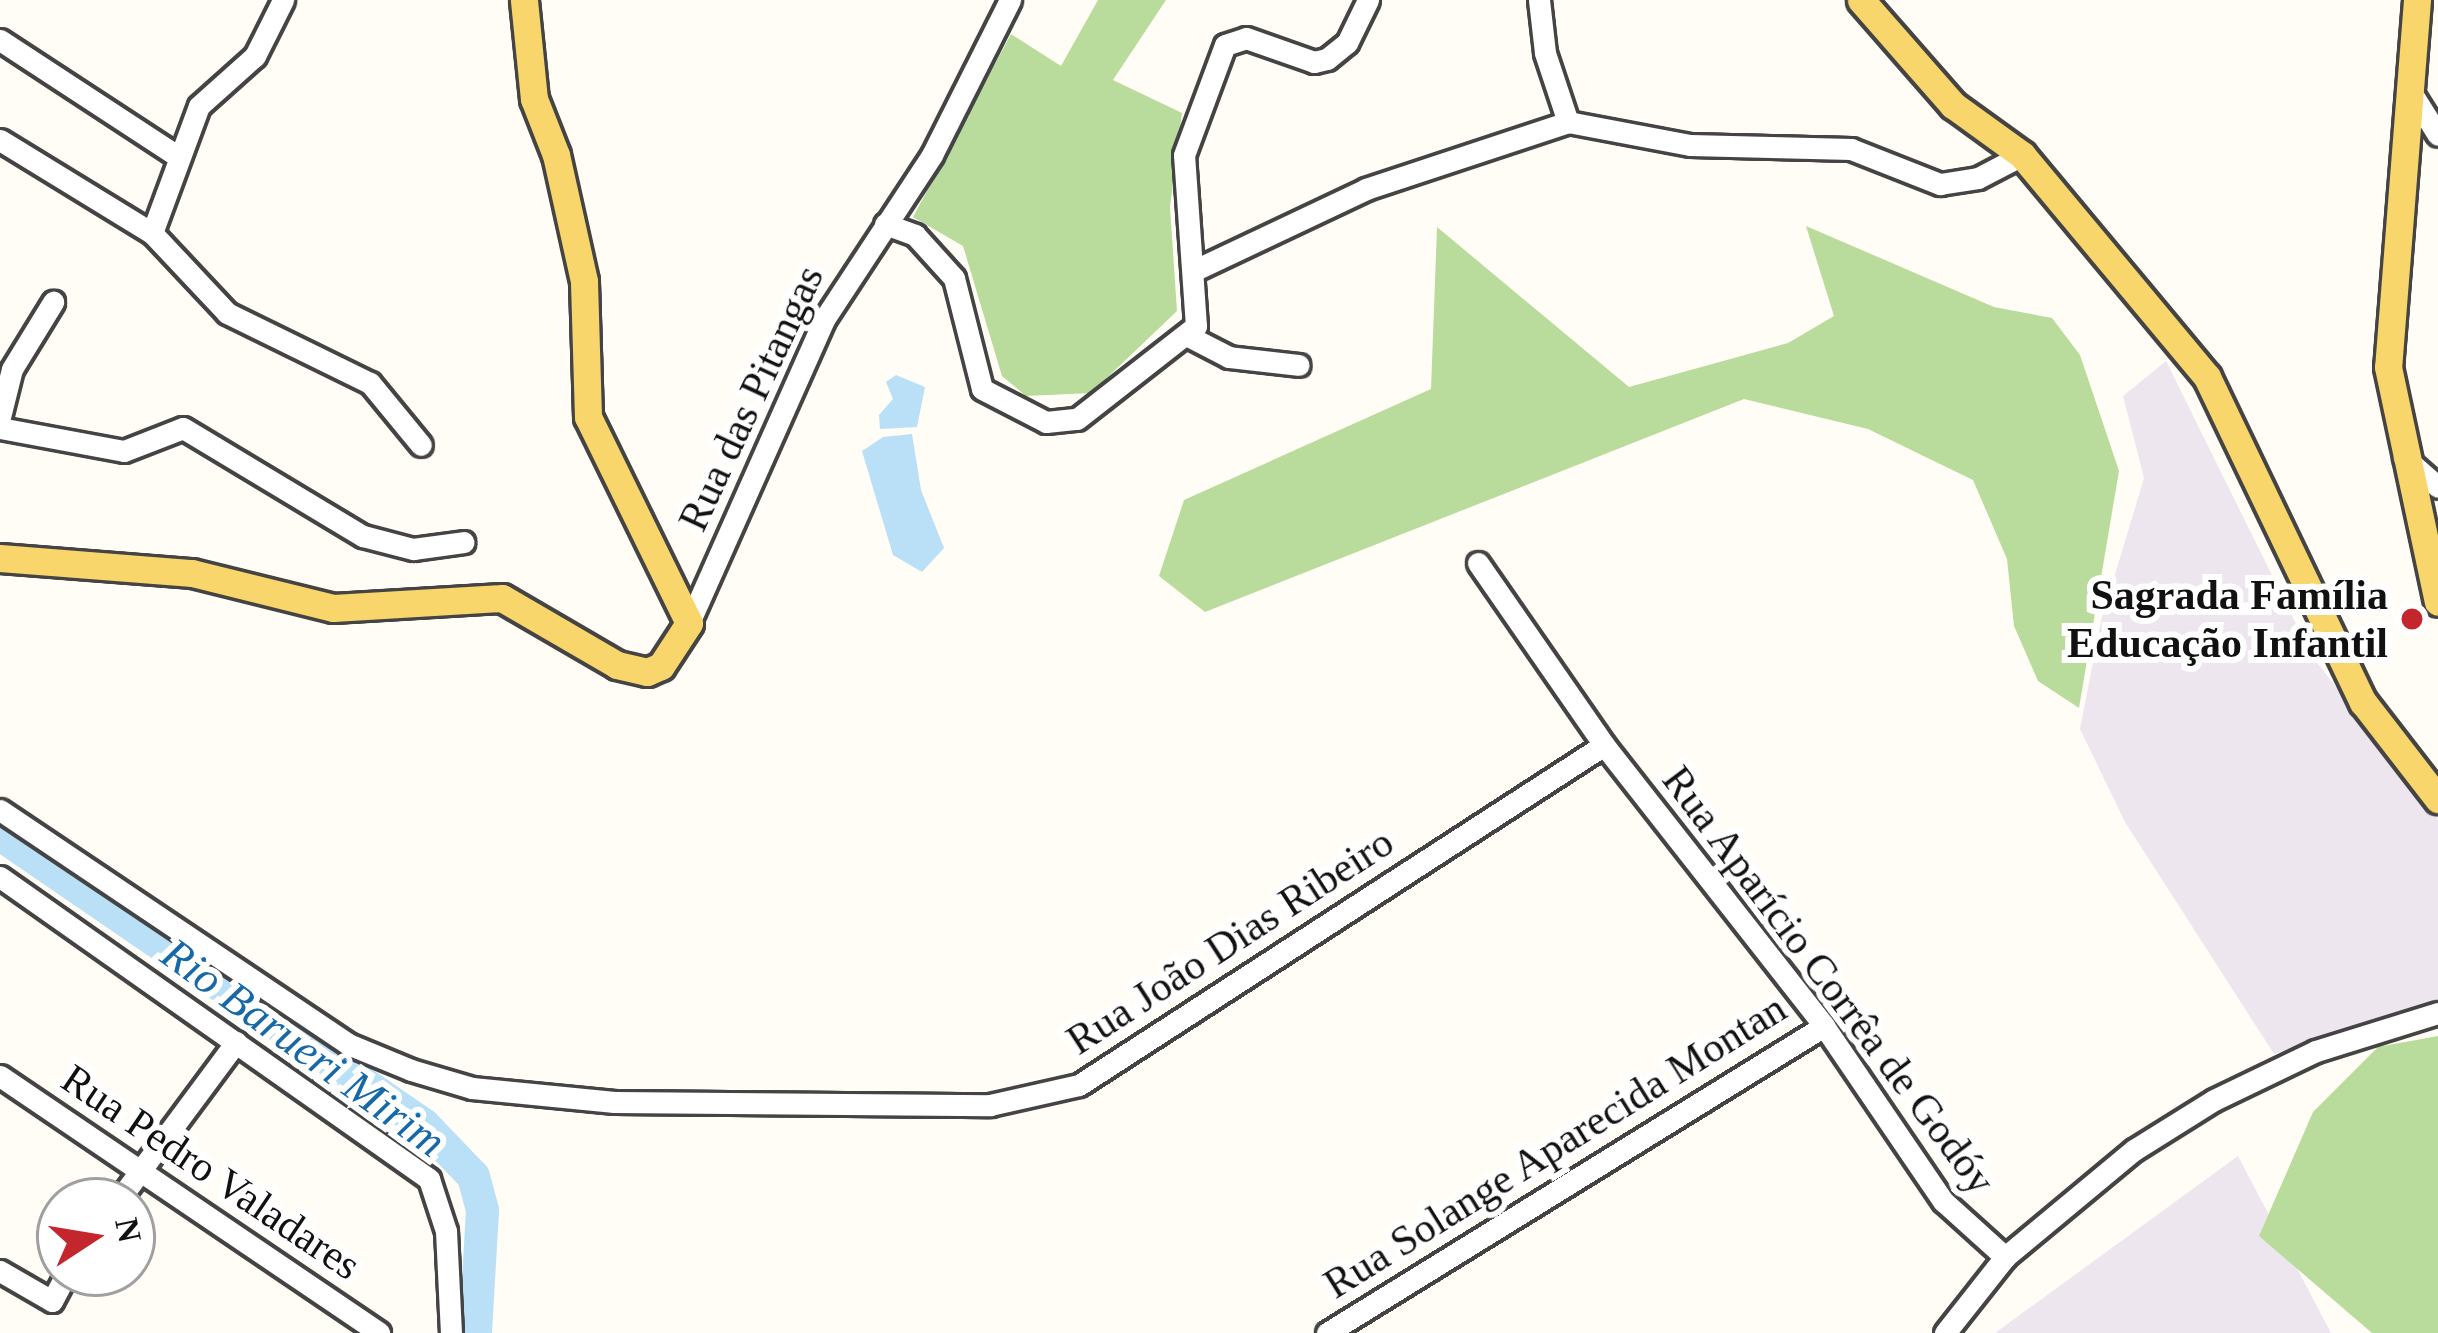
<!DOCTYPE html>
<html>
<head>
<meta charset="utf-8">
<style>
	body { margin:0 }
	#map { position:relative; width:2438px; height:1333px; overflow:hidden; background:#fffdf5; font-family:Georgia,serif }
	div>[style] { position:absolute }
	.industrial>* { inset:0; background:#eee6ef }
	.forest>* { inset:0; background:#b9dc9c }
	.water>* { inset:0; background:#b9e0f7 }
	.river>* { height:33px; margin:-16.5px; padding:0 16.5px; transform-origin:16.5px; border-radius:16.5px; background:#b9e0f7 }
	.roads { filter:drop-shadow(3px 0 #444) drop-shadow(-3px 0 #444) drop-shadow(0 3px #444) drop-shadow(0 -3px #444) }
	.minor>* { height:21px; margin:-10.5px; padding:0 10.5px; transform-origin:10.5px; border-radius:10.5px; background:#fff }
	.major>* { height:27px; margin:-13.5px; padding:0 13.5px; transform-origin:13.5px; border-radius:13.5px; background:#f9d66b }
	.dots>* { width:33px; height:33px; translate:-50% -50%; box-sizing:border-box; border:6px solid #fff; border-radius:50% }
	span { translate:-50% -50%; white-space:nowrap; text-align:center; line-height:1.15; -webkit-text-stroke:12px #fff; paint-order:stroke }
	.street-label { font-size:42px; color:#111 }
	.poi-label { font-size:42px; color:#111; font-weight:700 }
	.right { translate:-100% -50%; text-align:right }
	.water-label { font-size:45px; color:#1768a6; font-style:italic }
	.north { position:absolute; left:36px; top:1177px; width:120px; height:120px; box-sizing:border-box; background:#fff; border:3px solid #a0a0a0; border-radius:50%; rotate:78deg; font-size:33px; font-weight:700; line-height:48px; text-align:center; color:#111 }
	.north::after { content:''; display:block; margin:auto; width:42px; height:54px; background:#c4262e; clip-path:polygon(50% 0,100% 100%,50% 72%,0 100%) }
</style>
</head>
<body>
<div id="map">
	<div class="industrial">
		<div style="clip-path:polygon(2166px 361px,2312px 656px,2438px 819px,2438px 999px,2274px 1054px,2125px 822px,2080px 729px,2101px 621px,2144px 478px,2123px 396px)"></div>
		<div style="clip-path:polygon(2238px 1156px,2331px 1333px,1995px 1333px)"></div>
	</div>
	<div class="forest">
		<div style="clip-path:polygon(1098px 0,1166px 0,1113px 80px,1182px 113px,1170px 207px,1177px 311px,1091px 393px,1026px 396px,1002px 376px,963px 246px,913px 217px,1011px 34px,1061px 66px)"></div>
		<div style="clip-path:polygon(1806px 226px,1994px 307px,2052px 318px,2080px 355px,2119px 471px,2079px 708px,2038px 681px,2014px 626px,2007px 559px,1973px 480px,1868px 429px,1744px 399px,1205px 612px,1159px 576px,1184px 500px,1431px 389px,1437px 227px,1629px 387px,1788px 343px,1834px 316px)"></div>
		<div style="clip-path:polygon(2438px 1036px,2438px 1333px,2372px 1333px,2259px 1236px,2313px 1112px,2378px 1047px)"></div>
	</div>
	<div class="water">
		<div style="clip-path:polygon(896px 375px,925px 387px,917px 427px,880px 429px,879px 415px,893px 399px,886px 382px)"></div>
		<div style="clip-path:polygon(912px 434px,921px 490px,944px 548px,922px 572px,893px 555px,862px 451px,883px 437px)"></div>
	</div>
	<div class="river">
		<div style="left:0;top:834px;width:513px;rotate:34.43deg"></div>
		<div style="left:423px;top:1124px;width:72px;rotate:46.1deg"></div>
		<div style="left:473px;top:1176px;width:35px;rotate:75deg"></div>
		<div style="left:482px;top:1210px;width:123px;rotate:93.3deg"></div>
	</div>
	<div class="roads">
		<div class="minor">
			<div style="left:1539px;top:0;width:53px;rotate:83.5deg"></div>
			<div style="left:1545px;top:53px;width:73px;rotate:71.6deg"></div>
			<div style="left:0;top:40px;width:210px;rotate:33.2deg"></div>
			<div style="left:2409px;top:89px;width:54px;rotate:57.8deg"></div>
			<div style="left:1568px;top:122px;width:124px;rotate:10.7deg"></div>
			<div style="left:1690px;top:145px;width:161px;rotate:1.4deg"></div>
			<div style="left:1851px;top:149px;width:96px;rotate:21.5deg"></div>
			<div style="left:1940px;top:184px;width:38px;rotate:-9deg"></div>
			<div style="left:1978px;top:178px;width:50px;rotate:-27.6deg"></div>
			<div style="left:0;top:140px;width:178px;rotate:31.5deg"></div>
			<div style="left:152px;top:233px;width:110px;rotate:46.8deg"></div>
			<div style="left:227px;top:313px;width:159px;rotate:26.1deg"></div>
			<div style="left:370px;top:383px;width:80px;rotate:50.6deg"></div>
			<div style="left:885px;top:224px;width:32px;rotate:20deg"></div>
			<div style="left:915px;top:235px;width:58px;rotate:47.8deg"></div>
			<div style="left:954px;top:278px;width:114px;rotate:75.8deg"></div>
			<div style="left:982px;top:389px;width:72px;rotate:27.3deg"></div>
			<div style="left:1046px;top:422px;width:31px;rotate:-6deg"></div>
			<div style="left:1077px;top:419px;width:151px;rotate:-38deg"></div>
			<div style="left:1196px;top:326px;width:171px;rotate:-94deg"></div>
			<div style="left:1184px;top:155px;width:117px;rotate:-69.6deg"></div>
			<div style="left:1225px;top:45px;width:22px;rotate:-18deg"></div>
			<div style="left:1246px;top:38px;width:72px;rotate:19.4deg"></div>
			<div style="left:1314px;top:62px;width:13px;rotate:-13deg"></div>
			<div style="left:1327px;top:59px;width:26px;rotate:-39deg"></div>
			<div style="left:1347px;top:43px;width:48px;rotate:-64deg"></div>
			<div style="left:152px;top:233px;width:135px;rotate:-69.7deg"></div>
			<div style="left:199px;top:106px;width:75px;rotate:-41.8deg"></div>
			<div style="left:255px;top:56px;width:63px;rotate:-63.4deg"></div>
			<div style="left:1195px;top:270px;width:189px;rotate:-25.3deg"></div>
			<div style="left:1366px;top:189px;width:213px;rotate:-18.3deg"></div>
			<div style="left:1190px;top:337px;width:44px;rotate:27.1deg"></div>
			<div style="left:1229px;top:357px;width:70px;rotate:6.5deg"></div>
			<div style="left:0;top:417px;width:49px;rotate:-76deg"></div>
			<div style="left:12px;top:369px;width:79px;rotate:-58.5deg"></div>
			<div style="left:0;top:428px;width:126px;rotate:10.5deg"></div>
			<div style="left:124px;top:451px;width:63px;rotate:-21.3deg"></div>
			<div style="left:183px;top:428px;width:210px;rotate:31deg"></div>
			<div style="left:363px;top:536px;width:52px;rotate:14.6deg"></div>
			<div style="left:413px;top:549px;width:51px;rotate:-7.8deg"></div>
			<div style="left:2404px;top:457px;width:45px;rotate:41.4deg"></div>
			<div style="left:1478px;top:563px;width:221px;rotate:55.3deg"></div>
			<div style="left:1604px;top:745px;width:357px;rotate:51.9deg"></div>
			<div style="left:1824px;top:1026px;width:212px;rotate:55.8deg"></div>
			<div style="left:1943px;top:1201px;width:84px;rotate:42.1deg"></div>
			<div style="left:2005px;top:1257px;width:168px;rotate:-39.7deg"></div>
			<div style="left:2134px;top:1150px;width:94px;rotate:-32deg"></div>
			<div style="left:2214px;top:1100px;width:113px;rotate:-25.7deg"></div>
			<div style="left:2316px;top:1051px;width:128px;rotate:-17.3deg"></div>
			<div style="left:689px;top:623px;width:334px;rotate:-66deg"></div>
			<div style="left:825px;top:318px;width:195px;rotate:-56.7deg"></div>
			<div style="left:932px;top:155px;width:174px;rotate:-63.3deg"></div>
			<div style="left:0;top:810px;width:419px;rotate:33.9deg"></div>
			<div style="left:348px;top:1044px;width:68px;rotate:22.4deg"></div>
			<div style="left:411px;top:1070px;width:64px;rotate:16.4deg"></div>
			<div style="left:472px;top:1088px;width:143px;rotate:5.6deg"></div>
			<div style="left:614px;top:1102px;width:376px;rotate:0.5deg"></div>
			<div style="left:990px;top:1105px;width:91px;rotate:-12.7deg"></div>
			<div style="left:1079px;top:1085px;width:625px;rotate:-32.93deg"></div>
			<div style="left:0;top:877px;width:525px;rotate:35.14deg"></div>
			<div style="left:429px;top:1179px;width:55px;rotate:71.9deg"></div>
			<div style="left:446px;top:1231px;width:102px;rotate:87.2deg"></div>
			<div style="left:0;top:1076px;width:458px;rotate:34.1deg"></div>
			<div style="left:118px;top:1201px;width:198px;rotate:-53.4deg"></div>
			<div style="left:0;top:1271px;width:60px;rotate:30deg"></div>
			<div style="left:52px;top:1301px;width:32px;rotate:-62deg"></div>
			<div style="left:1327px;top:1333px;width:584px;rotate:-31.7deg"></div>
			<div style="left:1945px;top:1333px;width:97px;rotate:-51.7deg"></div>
		</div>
		<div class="major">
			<div style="left:1861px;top:0;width:140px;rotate:48.8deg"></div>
			<div style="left:1953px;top:105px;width:85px;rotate:35.9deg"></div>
			<div style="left:2022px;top:155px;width:289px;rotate:50.2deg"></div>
			<div style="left:2207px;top:377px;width:361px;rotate:64.4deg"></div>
			<div style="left:2363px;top:702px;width:123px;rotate:52.3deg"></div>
			<div style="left:2417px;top:0;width:368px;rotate:94.5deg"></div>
			<div style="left:2388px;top:367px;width:240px;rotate:78deg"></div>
			<div style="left:0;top:558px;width:193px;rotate:4.5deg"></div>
			<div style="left:192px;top:573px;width:145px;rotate:13.9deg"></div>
			<div style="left:333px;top:608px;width:169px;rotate:-3.4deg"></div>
			<div style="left:502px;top:598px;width:133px;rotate:30.2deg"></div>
			<div style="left:617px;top:665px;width:31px;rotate:13deg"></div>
			<div style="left:647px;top:672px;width:15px;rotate:-23deg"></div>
			<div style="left:661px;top:666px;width:51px;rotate:-56.9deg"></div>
			<div style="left:689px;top:623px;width:229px;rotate:-116.1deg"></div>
			<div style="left:588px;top:417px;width:136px;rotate:-91.7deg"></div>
			<div style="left:584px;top:281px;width:129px;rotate:-102.5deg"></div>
			<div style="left:556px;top:155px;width:60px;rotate:-111.4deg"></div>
			<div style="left:534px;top:99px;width:100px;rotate:-95.8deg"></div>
		</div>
	</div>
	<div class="dots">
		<div style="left:2412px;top:619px;background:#c4262e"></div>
	</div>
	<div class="street-label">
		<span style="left:751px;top:398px;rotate:-65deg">Rua das Pitangas</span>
		<span style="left:1230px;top:941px;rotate:-33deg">Rua João Dias Ribeiro</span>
		<span style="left:1829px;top:980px;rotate:53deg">Rua Aparício Corrêa de Godóy</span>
		<span style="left:1555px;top:1146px;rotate:-32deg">Rua Solange Aparecida Montan</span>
		<span style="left:211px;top:1172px;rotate:34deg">Rua Pedro Valadares</span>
	</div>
	<div class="poi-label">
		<span class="right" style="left:2388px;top:619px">Sagrada Família<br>Educação Infantil</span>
	</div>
	<div class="water-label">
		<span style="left:303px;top:1048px;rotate:36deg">Rio Barueri Mirim</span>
	</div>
	<div class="north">N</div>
</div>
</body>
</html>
